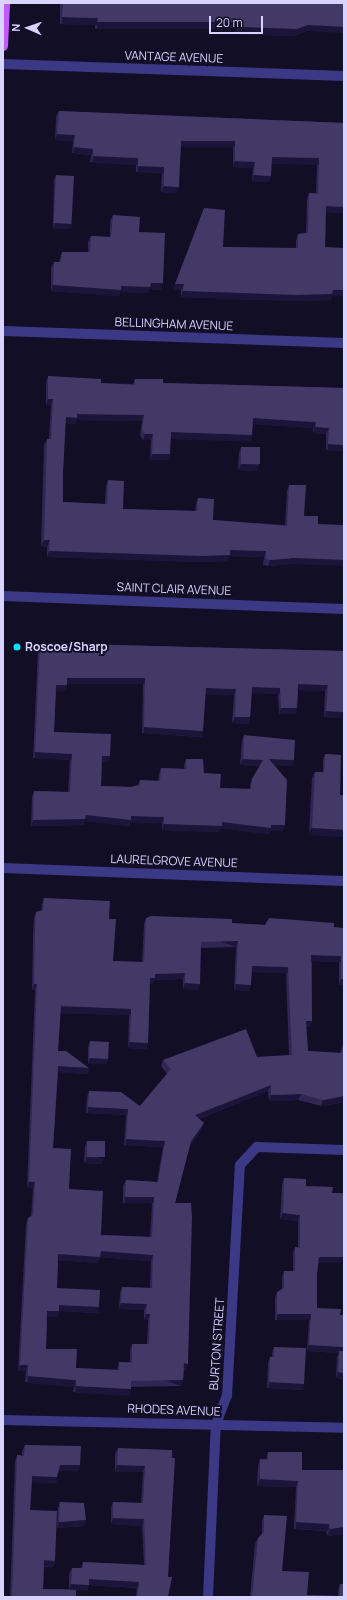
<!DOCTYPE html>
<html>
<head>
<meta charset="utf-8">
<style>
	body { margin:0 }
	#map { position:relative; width:347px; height:1600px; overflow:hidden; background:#120e26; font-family:Manrope,sans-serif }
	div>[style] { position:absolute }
	.minor>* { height:10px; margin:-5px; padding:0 5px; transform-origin:5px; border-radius:5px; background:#3b3886 }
	.primary>* { height:10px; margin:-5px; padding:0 5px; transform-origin:5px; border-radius:5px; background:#c35aff }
	.wall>* { inset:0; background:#302654 }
	.shaded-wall>* { inset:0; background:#1c153a; transform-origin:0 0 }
	.building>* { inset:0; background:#423966; transform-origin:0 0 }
	.dots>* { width:11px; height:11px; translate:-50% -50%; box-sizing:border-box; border:2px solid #120e26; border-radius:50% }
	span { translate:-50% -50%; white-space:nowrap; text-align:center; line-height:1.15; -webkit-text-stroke:4px #120e26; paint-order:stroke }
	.street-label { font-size:12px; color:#d8d3ff }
	.poi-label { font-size:12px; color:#d8d3ff; font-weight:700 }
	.left { translate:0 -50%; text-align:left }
	.frame { position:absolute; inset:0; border:4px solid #d8d3ff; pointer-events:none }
	.north { position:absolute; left:8px; top:8px; width:40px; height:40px; -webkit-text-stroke:3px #120e26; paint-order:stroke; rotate:272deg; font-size:11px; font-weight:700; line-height:16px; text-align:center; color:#d8d3ff }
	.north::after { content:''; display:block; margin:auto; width:14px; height:18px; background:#d8d3ff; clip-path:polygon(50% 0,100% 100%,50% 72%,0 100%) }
	.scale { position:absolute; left:209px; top:16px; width:54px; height:18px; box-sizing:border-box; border:2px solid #d8d3ff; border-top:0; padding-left:5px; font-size:12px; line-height:14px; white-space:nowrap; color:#d8d3ff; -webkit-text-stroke:3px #120e26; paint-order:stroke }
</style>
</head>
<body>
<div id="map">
	<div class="minor">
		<div style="left:3px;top:64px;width:341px;rotate:2deg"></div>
		<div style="left:3px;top:331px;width:341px;rotate:2deg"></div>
		<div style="left:3px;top:596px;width:341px;rotate:2.2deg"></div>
		<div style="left:3px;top:868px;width:341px;rotate:2.2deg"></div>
		<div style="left:3px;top:1420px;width:341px;rotate:1.3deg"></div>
		<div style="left:208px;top:1597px;width:173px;rotate:-87.4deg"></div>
		<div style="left:216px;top:1424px;width:30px;rotate:-69deg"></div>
		<div style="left:227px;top:1396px;width:231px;rotate:-86.8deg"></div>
		<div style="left:240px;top:1165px;width:25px;rotate:-47deg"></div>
		<div style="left:257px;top:1147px;width:87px;rotate:2deg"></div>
	</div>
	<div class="primary">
		<div style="left:3px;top:46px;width:43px;rotate:-87.3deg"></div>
	</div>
	<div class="wall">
		<div style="clip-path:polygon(60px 3px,344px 3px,306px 31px,294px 36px,236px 34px,237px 29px,95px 29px,95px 25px,60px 24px)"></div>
		<div style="clip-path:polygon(59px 111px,344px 123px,344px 213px,326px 212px,325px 247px,332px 296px,330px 300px,295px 301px,181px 297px,181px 290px,173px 290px,223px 247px,296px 248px,296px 240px,298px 234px,306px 233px,307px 199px,309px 193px,316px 193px,317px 164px,271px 163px,271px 176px,268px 182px,252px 181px,253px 168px,233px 167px,233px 147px,181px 147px,176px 193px,161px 192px,162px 173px,136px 172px,136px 164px,90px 162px,91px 155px,72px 153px,73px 141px,55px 140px,56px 117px)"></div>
		<div style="clip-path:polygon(56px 175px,71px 229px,53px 229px,54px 181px)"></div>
		<div style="clip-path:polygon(113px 215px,139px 232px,161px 290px,150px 289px,148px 293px,120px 292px,119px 296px,51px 291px,51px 268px,54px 262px,59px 262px,60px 258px,62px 252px,88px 252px,88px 242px,91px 236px,110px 237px,110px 221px)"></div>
		<div style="clip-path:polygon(48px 376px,101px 383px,133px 384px,135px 379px,163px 383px,344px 388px,344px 451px,326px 450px,326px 434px,313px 433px,313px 428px,253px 424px,250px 441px,170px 438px,168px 460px,150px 460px,151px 440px,143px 440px,140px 435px,142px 421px,76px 420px,75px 424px,65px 423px,63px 472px,63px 502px,105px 504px,106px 486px,108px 480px,123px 509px,195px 511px,196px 504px,198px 498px,213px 520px,285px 525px,287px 491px,289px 485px,291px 564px,268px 566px,263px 565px,264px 557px,229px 556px,227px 561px,201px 562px,47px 557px,47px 547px,41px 546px,44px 445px,47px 439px,49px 439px,51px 405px,46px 405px,46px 382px)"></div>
		<div style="clip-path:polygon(241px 447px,259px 465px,257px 471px,238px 470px,239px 453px)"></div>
		<div style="clip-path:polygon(40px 643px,344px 651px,343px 710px,340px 718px,324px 717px,325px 691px,298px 690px,297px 708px,295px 714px,279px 714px,278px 694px,252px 693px,250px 717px,248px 724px,232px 723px,234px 695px,205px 694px,201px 737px,142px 733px,143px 684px,67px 684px,65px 691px,56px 691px,54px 732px,108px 762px,102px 762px,101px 786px,131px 787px,138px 785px,140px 780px,158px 781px,159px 774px,161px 768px,184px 769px,184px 765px,186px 759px,204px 773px,220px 788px,250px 789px,250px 785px,252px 779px,260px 766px,240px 765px,242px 741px,244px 735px,294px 760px,292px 766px,274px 765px,283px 831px,270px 831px,269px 834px,221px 828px,220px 832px,162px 830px,162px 823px,130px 822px,129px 826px,85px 821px,83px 825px,31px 826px,32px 797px,34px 791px,68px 792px,70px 760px,33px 758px,38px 649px)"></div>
		<div style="clip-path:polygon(325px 754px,341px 755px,309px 834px,312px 778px,315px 772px,323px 772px,323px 760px)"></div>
		<div style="clip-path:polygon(evenodd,44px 898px,109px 919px,113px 961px,142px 962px,144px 924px,146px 918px,265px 925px,344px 928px,344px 985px,339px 985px,339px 962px,312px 961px,312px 1021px,310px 1027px,306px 1027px,308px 1051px,340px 1053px,343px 1045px,344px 1102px,321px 1106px,298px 1100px,269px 1101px,268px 1091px,199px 1119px,202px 1129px,190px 1145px,175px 1203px,188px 1364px,186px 1370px,184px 1370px,183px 1380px,181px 1386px,131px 1387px,129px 1395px,73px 1392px,74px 1386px,25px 1382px,26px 1371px,18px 1371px,26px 1224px,28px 1218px,31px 1216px,33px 1188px,27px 1188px,35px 990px,32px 990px,33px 934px,34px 918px,36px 912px,41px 911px,42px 904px,44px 898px,236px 947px,234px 990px,249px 991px,252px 972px,286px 973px,289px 1055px,257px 1057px,163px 1060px,161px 1066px,167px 1074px,140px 1106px,89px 1091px,87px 1097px,86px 1113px,126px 1115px,124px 1145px,163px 1147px,157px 1182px,126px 1180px,123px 1186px,123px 1203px,152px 1203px,150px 1237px,101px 1235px,69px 1189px,53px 1148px,58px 1072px,86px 1074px,58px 1051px,60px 1013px,129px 1015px,128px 1048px,146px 1049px,148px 1043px,150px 984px,152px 984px,154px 980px,183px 979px,183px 989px,198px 990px,201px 948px,236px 947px,44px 898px,100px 1257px,151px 1261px,150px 1288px,122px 1287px,120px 1293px,119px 1309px,144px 1310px,144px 1320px,148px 1320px,147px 1344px,132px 1344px,130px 1350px,130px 1362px,119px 1362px,117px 1370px,76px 1368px,46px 1349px,47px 1317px,57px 1317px,59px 1311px,97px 1313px,57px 1288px,58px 1260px,98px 1263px,100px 1257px)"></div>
		<div style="clip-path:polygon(90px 1041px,108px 1058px,106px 1064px,88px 1064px,88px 1047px)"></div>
		<div style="clip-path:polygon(87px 1141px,102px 1164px,84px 1163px,85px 1147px)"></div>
		<div style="clip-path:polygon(284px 1178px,306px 1186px,332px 1193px,343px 1258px,341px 1263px,318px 1263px,317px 1274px,317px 1308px,340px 1315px,344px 1315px,344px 1379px,336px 1378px,337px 1357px,339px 1353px,307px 1351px,309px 1320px,275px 1320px,275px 1298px,277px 1292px,282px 1289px,282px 1277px,284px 1271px,293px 1271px,293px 1253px,295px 1247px,298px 1247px,298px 1221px,280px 1219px,282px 1184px)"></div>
		<div style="clip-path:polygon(274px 1347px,304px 1384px,302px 1390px,267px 1388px,268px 1363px,270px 1357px,272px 1357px,272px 1353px)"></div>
		<div style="clip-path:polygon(25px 1445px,80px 1465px,78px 1471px,58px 1471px,55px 1483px,32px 1482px,30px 1510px,55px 1561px,53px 1567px,44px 1567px,43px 1589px,69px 1589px,69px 1574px,72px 1568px,81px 1568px,83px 1562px,144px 1565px,142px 1526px,111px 1524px,111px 1508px,113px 1502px,141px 1503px,143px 1472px,115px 1472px,115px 1454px,118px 1448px,172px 1458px,168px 1577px,168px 1597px,136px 1597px,137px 1588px,89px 1585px,87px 1591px,76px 1591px,76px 1597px,10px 1597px,15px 1462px,17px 1455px,22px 1456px,22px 1451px)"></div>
		<div style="clip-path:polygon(268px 1452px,302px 1470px,343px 1534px,327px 1536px,326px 1531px,294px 1529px,296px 1487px,257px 1486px,258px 1466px,260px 1459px,266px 1459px)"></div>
		<div style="clip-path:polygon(60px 1502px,84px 1526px,57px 1528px,58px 1508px)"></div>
		<div style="clip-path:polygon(264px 1515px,282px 1571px,307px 1595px,338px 1596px,338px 1590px,340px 1584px,344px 1597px,250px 1597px,255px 1544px,258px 1538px,262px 1534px,262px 1521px)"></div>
	</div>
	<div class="shaded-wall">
		<div style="left:62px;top:17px;width:36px;height:7px;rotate:2deg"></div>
		<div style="left:97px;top:22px;width:142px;height:7px"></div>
		<div style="clip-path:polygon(308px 25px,344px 27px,344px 33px,306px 31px,294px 36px,236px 34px,239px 27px)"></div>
		<div style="clip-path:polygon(57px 134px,75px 135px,73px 141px,55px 140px)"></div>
		<div style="left:181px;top:141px;width:54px;height:6px"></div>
		<div style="left:74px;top:147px;width:19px;height:6px;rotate:6deg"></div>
		<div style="left:93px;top:156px;width:45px;height:7px;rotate:3deg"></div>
		<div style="left:272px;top:157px;width:47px;height:7px;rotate:1deg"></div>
		<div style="clip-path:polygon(235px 161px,255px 162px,253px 168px,233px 167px)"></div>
		<div style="left:138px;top:166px;width:26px;height:6px;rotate:2deg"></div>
		<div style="clip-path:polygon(254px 175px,271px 176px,268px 182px,252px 181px)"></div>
		<div style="clip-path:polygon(164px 186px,179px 187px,176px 193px,161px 192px)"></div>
		<div style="left:326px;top:206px;width:18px;height:6px;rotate:3deg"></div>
		<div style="clip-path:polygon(55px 223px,73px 223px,71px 229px,53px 229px)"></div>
		<div style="clip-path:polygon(151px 283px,163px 283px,161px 290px,150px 289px,148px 293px,120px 292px,119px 296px,51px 291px,53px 285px,121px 286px)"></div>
		<div style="clip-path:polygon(175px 284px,184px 284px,181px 290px,173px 290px)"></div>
		<div style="clip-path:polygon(333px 290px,344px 290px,344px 296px,332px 296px,330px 300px,295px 301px,181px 297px,183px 291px)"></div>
		<div style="clip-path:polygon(48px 399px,53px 399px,51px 405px,46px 405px)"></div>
		<div style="clip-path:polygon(77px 414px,144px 415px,142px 421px,76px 420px,75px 424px,64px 423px,66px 417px)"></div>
		<div style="left:253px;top:418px;width:63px;height:6px;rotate:4deg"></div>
		<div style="clip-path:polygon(315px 427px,329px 428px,326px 434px,313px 433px)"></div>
		<div style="left:171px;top:432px;width:81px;height:7px;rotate:2deg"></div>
		<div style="clip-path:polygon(145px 434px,153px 434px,151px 440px,143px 440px)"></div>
		<div style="left:328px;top:444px;width:16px;height:6px;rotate:4deg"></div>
		<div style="clip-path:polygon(152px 454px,170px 454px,168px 460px,150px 460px)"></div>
		<div style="clip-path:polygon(241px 464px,259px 465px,257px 471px,238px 470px)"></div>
		<div style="clip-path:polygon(44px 540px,50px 540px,47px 547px,41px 546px)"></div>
		<div style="clip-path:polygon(230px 550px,266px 551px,264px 557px,229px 556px,227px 561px,201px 562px,47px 557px,49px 551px)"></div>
		<div style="clip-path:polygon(294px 558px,344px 560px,344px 566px,291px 564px,268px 566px,270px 560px)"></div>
		<div style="left:67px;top:678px;width:78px;height:6px"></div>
		<div style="clip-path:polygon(298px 684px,328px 685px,325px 691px,296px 690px)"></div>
		<div style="clip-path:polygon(56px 685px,67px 685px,65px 691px,54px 691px)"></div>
		<div style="left:252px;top:687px;width:28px;height:6px;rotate:2deg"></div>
		<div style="clip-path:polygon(206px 688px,236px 689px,234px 695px,203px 694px)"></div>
		<div style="clip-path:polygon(343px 704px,344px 704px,344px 710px,341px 710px)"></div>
		<div style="clip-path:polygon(281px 708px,297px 708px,295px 714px,279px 714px)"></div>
		<div style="clip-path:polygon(326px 711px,343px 712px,340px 718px,324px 717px)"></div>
		<div style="clip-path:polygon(235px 717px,250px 717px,248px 724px,232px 723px)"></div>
		<div style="left:144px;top:727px;width:59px;height:6px;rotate:4deg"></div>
		<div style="left:35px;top:752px;width:37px;height:6px;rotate:3deg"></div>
		<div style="clip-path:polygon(102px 756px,110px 756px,108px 762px,100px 762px)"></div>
		<div style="clip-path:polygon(243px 759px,263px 760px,261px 766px,240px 765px)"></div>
		<div style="clip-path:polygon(269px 759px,294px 760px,292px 766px,266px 765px)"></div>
		<div style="clip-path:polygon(86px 815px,131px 816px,164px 817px,162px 823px,130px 822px,129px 826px,85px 821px,83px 825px,31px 826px,33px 820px)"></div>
		<div style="clip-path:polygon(222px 822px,271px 825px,285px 825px,283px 831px,270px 831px,269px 834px,221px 828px,220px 832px,162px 830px,164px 824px)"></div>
		<div style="left:312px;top:828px;width:32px;height:7px;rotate:4deg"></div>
		<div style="left:238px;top:941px;width:6px;height:37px;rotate:108deg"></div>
		<div style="left:311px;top:955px;width:30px;height:6px;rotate:2deg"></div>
		<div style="left:252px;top:966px;width:36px;height:6px;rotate:2deg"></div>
		<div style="clip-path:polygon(185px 973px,183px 979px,154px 980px,152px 984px,148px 984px,150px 978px,155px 974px)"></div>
		<div style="clip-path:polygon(341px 979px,344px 979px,344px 985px,339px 985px)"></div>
		<div style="clip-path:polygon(185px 983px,200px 984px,198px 990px,183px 989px)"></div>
		<div style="clip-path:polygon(34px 984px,37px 984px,35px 990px,32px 990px)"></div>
		<div style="clip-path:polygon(236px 984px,251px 985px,249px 991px,234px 990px)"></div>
		<div style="left:61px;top:1006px;width:70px;height:7px;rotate:2deg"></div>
		<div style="clip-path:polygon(306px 1021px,312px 1021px,310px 1027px,304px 1027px)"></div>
		<div style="clip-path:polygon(130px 1042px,148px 1043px,146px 1049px,128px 1048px)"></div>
		<div style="clip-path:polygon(90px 1058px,108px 1058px,106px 1064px,88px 1064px)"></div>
		<div style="left:58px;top:1066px;width:31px;height:6px;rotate:4deg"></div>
		<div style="clip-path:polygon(271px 1085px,268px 1091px,193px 1121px,195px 1115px)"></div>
		<div style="clip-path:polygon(301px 1094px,298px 1100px,269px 1101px,271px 1095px)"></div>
		<div style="clip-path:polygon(344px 1096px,344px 1102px,321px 1106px,323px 1100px)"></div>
		<div style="left:88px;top:1107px;width:40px;height:6px;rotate:3deg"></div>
		<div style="clip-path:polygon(204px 1123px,202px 1129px,189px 1147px,191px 1141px)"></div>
		<div style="left:126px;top:1139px;width:39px;height:6px;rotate:3deg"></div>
		<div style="clip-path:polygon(87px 1157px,104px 1158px,102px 1164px,84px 1163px)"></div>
		<div style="clip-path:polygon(29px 1182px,35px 1182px,33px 1188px,27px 1188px)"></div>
		<div style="left:125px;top:1197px;width:29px;height:6px"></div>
		<div style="clip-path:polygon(283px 1213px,300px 1215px,298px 1221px,280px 1219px)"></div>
		<div style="clip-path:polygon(101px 1251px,153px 1255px,151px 1261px,100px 1257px,98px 1263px,56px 1260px,58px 1254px)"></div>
		<div style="clip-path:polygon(344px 1252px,344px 1258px,343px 1258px,341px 1263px,317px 1263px,319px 1257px)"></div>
		<div style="clip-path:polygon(121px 1303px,147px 1304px,144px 1310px,119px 1309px)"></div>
		<div style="left:59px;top:1305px;width:40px;height:6px;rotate:3deg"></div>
		<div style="clip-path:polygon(47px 1311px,59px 1311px,57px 1317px,45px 1317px)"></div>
		<div style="clip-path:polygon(146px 1314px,150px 1314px,148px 1320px,144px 1320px)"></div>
		<div style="left:277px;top:1314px;width:34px;height:6px"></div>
		<div style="clip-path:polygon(309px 1345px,344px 1347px,344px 1353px,339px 1351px,339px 1353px,307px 1351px)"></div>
		<div style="left:184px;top:1363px;width:4px;height:6px;rotate:14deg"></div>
		<div style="clip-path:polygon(20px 1365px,28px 1365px,26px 1371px,18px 1371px)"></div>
		<div style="clip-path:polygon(338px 1372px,344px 1373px,344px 1379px,336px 1378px)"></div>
		<div style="left:28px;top:1376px;width:48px;height:7px;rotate:5deg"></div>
		<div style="left:183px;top:1380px;width:6px;height:52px;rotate:108deg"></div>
		<div style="left:269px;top:1382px;width:35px;height:6px;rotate:3deg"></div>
		<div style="left:76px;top:1386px;width:55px;height:7px;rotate:3deg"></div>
		<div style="clip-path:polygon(60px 1465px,80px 1465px,78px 1471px,57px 1471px)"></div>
		<div style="clip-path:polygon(117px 1465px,145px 1466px,143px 1472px,115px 1472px)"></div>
		<div style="left:32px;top:1476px;width:25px;height:6px;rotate:2deg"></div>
		<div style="clip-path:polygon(260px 1479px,298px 1481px,296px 1487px,257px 1486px)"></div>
		<div style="clip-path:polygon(113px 1518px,144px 1519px,142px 1526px,111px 1524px)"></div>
		<div style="clip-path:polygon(86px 1520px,84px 1526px,57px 1528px,59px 1522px)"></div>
		<div style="left:296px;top:1522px;width:33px;height:7px;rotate:3deg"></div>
		<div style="clip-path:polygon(344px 1527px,344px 1530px,343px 1534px,327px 1536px,330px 1529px)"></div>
		<div style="clip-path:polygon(44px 1560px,55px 1561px,53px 1567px,42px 1566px)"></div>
		<div style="left:89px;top:1579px;width:50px;height:6px;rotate:3deg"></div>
		<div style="clip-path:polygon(71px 1584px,89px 1585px,87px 1591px,69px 1591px)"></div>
	</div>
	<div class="building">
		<div style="clip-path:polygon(63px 3px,344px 3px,344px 27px,308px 25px,297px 29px,239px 27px,239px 22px,97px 22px,98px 18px,62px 17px)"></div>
		<div style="clip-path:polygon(59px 111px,344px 123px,344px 207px,326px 206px,325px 247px,344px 248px,344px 290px,333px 290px,332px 294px,297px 295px,183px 291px,184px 284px,175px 284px,204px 208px,225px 210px,223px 247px,298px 248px,298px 234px,308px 233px,309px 193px,318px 194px,319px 158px,272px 157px,271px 176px,254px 175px,255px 162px,235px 161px,235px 141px,181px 141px,179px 187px,164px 186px,164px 167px,138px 166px,138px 158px,93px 156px,93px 149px,74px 147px,75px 135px,57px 134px)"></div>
		<div style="left:56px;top:175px;width:18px;height:48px;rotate:3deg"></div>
		<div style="clip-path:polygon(113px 215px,140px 217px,139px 232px,165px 233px,163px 283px,151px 283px,150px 287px,121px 286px,121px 290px,53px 285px,54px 262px,61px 262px,62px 252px,90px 252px,91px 236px,111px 237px)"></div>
		<div style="clip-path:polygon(48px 376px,101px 379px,101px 383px,135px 385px,135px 379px,163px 379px,163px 383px,344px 388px,344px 445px,328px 444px,329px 428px,315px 427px,316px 422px,253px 418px,252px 435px,171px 432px,170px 454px,152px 454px,153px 434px,145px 434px,142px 429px,144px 415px,77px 414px,77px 418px,66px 417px,63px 472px,63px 502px,107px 504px,108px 480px,124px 481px,123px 509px,197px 511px,198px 498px,214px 499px,213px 520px,287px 526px,289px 485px,306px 485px,304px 516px,318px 516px,318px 524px,344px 525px,344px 560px,294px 558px,270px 560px,266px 559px,266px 551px,230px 550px,230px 555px,203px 556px,49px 551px,50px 540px,44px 540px,47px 439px,51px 439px,53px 399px,48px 399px)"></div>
		<div style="left:241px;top:447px;width:19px;height:17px"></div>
		<div style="clip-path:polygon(40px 643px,344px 651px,344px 704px,343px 704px,343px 712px,326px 711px,328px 685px,298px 684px,297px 708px,281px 708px,280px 688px,252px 687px,250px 717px,235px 717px,236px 689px,206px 688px,203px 731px,144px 727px,145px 678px,67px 678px,67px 685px,56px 685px,54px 732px,111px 734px,110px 756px,102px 756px,101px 786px,131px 787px,140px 785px,140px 780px,160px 781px,161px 768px,186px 769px,186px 759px,203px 759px,204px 773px,221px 774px,220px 788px,251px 789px,252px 779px,263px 760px,243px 759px,244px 735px,295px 740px,294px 760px,269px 759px,287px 780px,285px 825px,271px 825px,271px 828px,222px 822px,222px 826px,164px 824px,164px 817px,131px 816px,131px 820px,86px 815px,85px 819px,33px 820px,34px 791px,70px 792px,72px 754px,35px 752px)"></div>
		<div style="clip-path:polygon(325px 754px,341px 755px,340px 795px,344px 795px,344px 830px,312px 828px,315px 772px,324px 772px)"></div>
		<div style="clip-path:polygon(evenodd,44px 898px,110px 901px,109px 919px,116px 919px,113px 961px,144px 962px,146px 918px,151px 916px,232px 919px,232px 923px,265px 925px,269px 918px,283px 919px,334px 923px,334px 927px,344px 928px,344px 979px,341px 979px,341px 956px,311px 955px,312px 1021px,306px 1021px,308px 1051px,342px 1053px,343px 1045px,344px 1045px,344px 1096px,323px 1100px,301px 1094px,271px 1095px,271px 1085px,195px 1115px,204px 1123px,191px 1141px,175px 1203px,191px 1203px,192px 1217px,188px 1364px,184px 1363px,183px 1380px,131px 1381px,131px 1389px,76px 1386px,76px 1380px,28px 1376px,28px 1365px,20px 1365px,28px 1218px,33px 1215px,35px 1182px,29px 1182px,37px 984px,34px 984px,35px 928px,36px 912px,43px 910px,44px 898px,238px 941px,236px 984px,251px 985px,252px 966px,288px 967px,292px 1055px,257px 1057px,246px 1029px,163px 1060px,171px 1069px,140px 1106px,121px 1092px,89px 1091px,88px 1107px,128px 1109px,126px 1139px,165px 1141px,158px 1182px,126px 1180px,125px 1197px,154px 1197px,152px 1237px,101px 1235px,103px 1191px,69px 1189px,71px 1149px,53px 1148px,58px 1066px,89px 1068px,66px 1051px,58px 1051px,61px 1006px,131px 1009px,130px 1042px,148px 1043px,150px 978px,155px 978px,155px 974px,185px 973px,185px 983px,200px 984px,201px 942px,238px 941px,44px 898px,101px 1251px,153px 1255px,152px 1288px,122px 1287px,121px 1303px,147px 1304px,146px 1314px,150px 1314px,149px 1344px,132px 1344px,132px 1363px,119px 1362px,119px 1370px,76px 1368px,77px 1349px,46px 1349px,47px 1311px,59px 1311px,59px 1305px,99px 1307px,100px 1290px,57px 1288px,58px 1254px,100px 1257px,101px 1251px)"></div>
		<div style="left:90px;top:1041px;width:19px;height:17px;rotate:3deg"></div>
		<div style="left:87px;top:1141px;width:18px;height:16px"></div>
		<div style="clip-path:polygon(284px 1178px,306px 1179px,306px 1186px,333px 1187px,332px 1193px,344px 1193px,344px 1252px,343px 1257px,319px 1257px,317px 1274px,317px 1308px,341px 1309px,340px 1315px,344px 1315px,344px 1347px,309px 1345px,311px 1314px,277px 1314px,277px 1292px,284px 1288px,284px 1271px,295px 1271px,295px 1247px,300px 1248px,300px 1215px,283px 1213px)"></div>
		<div style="clip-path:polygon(274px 1347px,306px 1348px,304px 1384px,269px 1382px,270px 1357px,274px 1357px)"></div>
		<div style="clip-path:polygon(339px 1351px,344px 1351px,344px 1373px,338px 1372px)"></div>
		<div style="clip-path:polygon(25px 1445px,81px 1446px,80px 1465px,60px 1465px,57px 1477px,32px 1476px,30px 1510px,57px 1511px,55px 1561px,44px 1560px,43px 1589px,76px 1590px,76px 1597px,12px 1597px,17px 1455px,24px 1456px)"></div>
		<div style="clip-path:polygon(118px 1448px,172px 1450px,172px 1458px,175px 1458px,168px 1577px,172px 1577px,168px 1597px,137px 1597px,139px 1582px,89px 1579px,89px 1585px,71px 1584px,72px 1568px,83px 1568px,83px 1562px,146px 1565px,144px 1519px,113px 1518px,113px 1502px,143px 1503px,145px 1466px,117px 1465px)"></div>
		<div style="clip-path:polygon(268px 1452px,302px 1452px,302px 1470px,344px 1470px,344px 1513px,343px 1513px,344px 1527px,330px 1529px,329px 1524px,296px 1522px,298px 1481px,260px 1479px,260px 1459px,268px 1460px)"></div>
		<div style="clip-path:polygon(60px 1502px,84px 1503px,86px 1520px,59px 1522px)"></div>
		<div style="clip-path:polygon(264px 1515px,287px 1516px,282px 1571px,309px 1572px,307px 1595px,340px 1596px,340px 1584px,344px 1584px,344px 1597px,252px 1597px,258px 1538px,264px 1532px)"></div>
	</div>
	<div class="dots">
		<div style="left:17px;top:647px;background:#00e2fe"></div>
	</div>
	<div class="street-label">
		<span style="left:174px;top:57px;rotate:2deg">VANTAGE AVENUE</span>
		<span style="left:174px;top:324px;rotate:2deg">BELLINGHAM AVENUE</span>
		<span style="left:174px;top:589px;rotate:2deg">SAINT CLAIR AVENUE</span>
		<span style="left:174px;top:861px;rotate:2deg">LAURELGROVE AVENUE</span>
		<span style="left:217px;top:1344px;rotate:-86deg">BURTON STREET</span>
		<span style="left:174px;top:1410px;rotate:2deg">RHODES AVENUE</span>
	</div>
	<div class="poi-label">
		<span class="left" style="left:25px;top:647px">Roscoe/Sharp</span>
	</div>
	<div class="frame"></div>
	<div class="north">N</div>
	<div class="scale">20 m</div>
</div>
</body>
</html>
